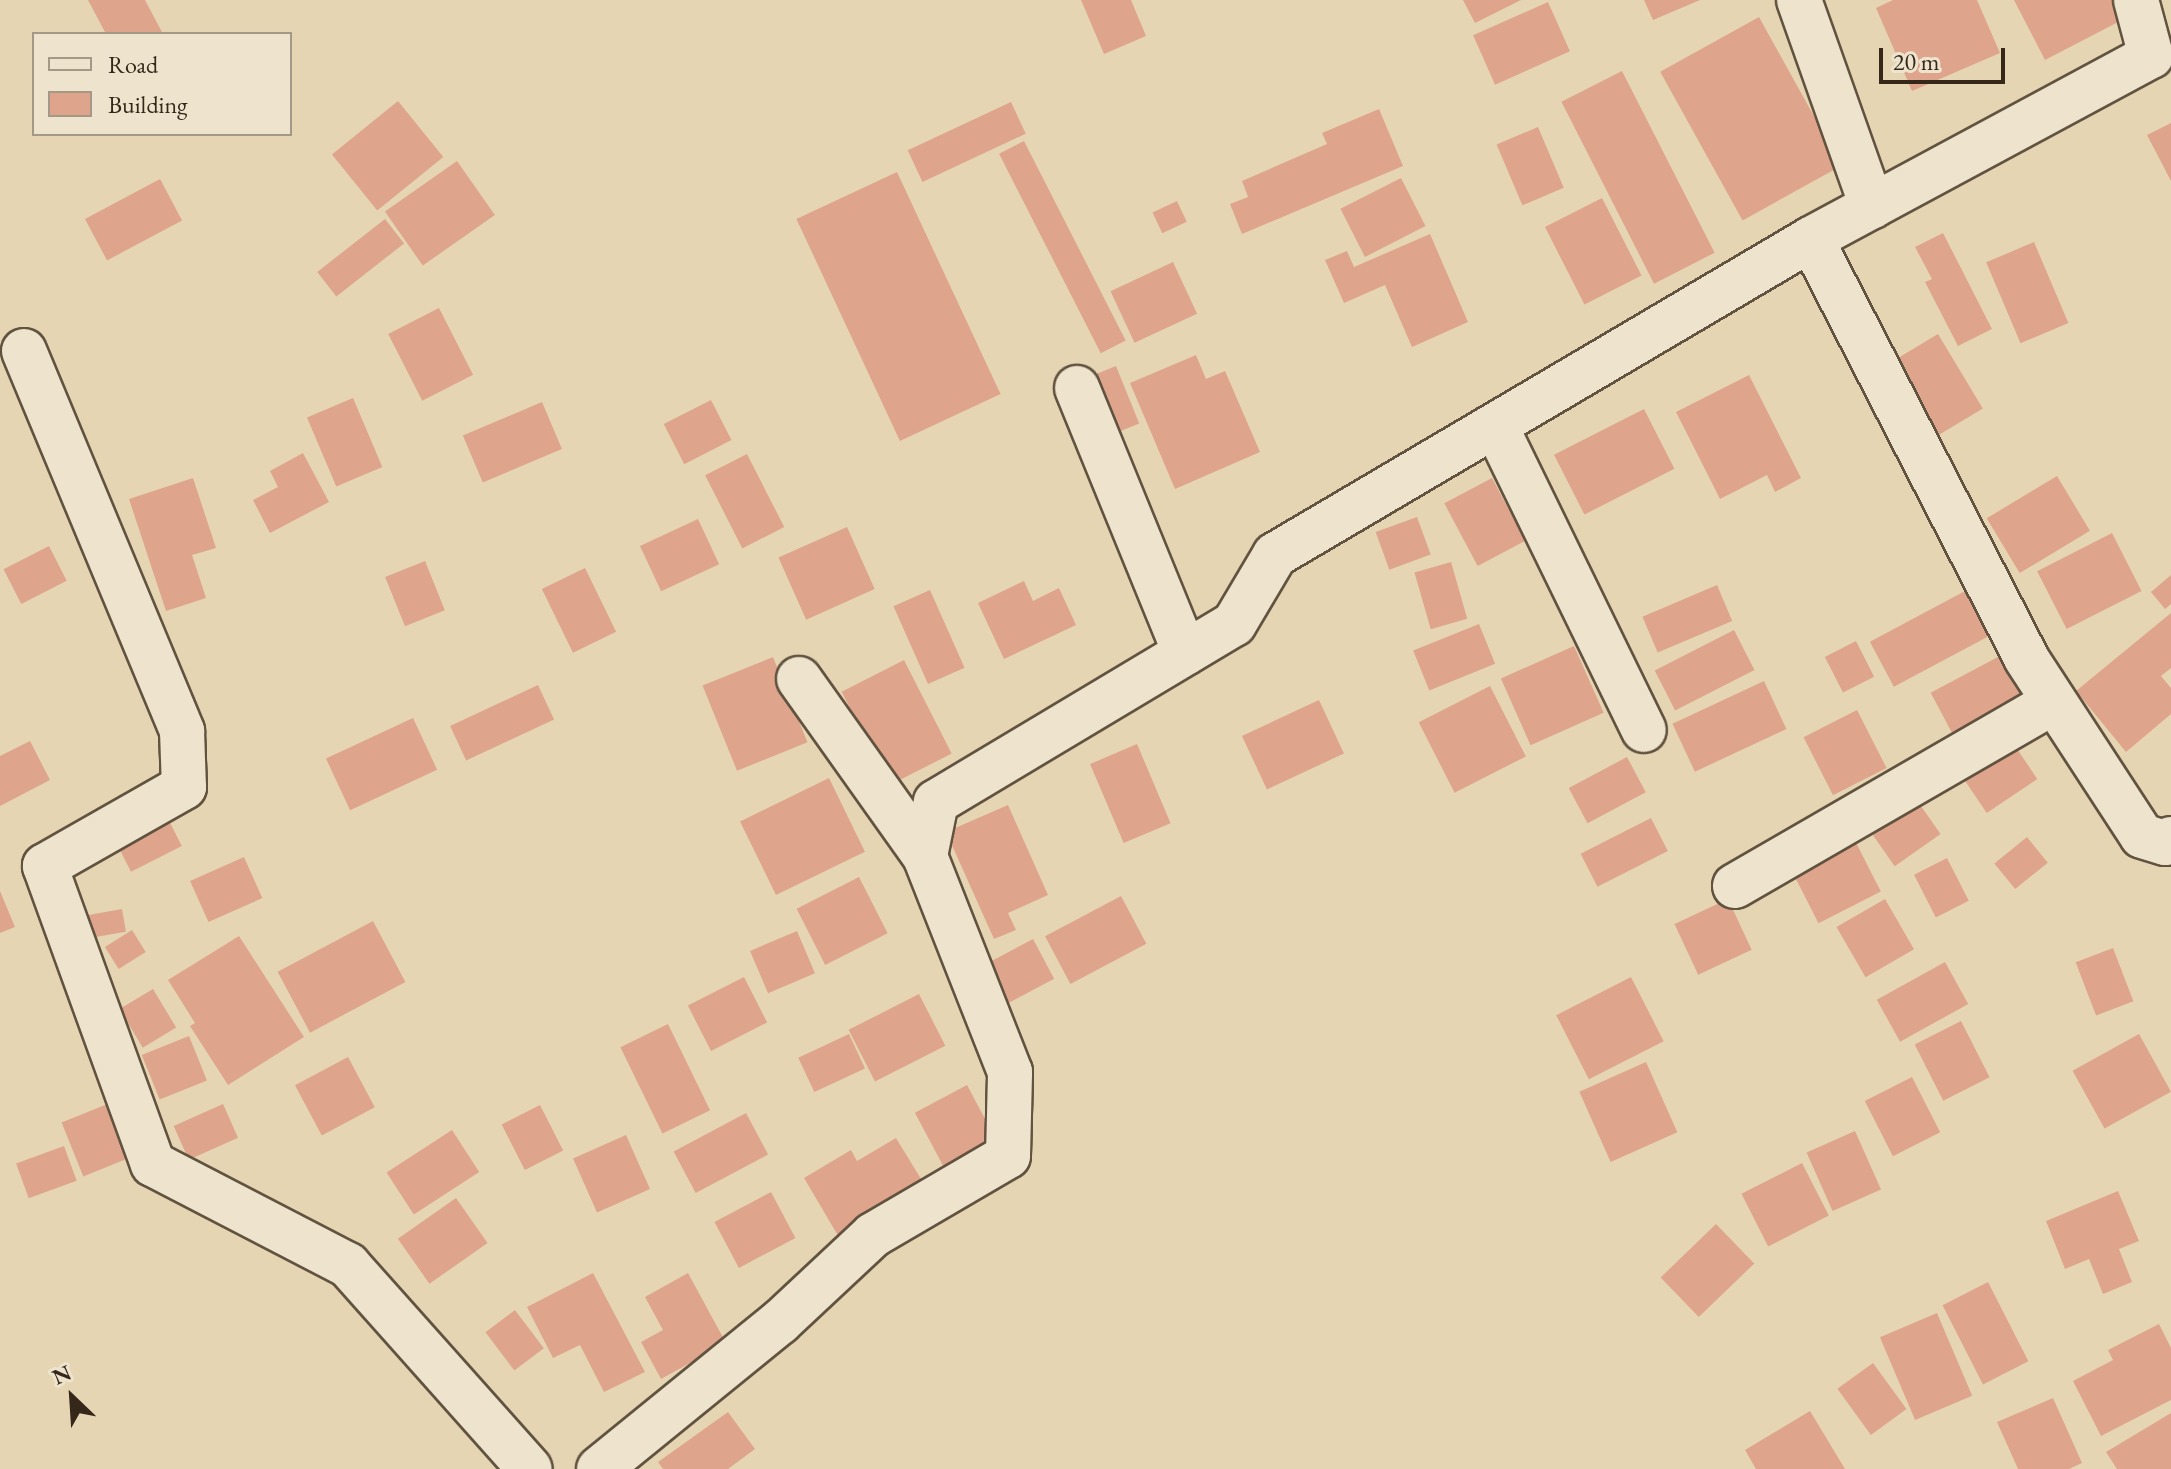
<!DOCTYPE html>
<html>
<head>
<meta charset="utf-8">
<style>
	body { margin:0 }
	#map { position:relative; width:2171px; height:1469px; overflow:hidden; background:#e5d5b3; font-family:"EB Garamond",serif }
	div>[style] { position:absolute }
	.building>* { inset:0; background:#dfa58c; transform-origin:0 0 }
	.roads { filter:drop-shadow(2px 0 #615340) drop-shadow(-2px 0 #615340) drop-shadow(0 2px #615340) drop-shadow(0 -2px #615340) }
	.minor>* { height:44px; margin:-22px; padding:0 22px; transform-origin:22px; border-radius:22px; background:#eee4ce }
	span { translate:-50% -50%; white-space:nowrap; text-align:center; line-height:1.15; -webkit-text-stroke:7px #eee4ce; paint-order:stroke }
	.legend { position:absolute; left:32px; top:32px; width:260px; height:104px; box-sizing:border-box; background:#eee4ce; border:2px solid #a49986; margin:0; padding:10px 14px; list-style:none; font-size:24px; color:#35281a }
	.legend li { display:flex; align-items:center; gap:16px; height:40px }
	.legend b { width:40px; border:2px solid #a49986 }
	.north { position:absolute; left:32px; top:1357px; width:80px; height:80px; -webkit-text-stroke:6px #eee4ce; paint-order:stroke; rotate:335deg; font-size:22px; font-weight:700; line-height:32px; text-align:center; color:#35281a }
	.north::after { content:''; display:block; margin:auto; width:28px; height:36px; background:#35281a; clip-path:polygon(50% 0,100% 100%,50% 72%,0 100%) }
	.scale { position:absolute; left:1879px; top:48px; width:126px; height:36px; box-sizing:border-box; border:4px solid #35281a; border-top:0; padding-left:10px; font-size:24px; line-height:28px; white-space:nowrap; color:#35281a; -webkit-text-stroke:6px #eee4ce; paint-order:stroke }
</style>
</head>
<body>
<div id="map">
	<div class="building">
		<div style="clip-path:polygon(88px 0,145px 0,163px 34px,106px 34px)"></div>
		<div style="clip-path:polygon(1081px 0,1131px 0,1146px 36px,1104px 54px)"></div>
		<div style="clip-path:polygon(1463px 0,1521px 0,1475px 23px)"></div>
		<div style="clip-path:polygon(1644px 0,1700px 0,1653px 20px)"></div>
		<div style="clip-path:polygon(1893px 0,1977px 0,2000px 53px,1912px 91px,1876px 8px)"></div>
		<div style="clip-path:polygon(2014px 0,2117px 0,2126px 18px,2045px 60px)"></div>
		<div style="left:1548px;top:2px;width:54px;height:82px;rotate:66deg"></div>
		<div style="left:1759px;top:17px;width:170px;height:113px;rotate:61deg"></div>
		<div style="left:1622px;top:71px;width:204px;height:68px;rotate:63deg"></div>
		<div style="left:398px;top:101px;width:72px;height:85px;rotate:51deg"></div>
		<div style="left:1011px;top:102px;width:35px;height:114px;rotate:65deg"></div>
		<div style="clip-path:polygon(1379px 109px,1403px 166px,1242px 234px,1230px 204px,1248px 197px,1242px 181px,1327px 144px,1322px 133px)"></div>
		<div style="clip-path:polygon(2171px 123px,2171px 181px,2147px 135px)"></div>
		<div style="left:1538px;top:127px;width:66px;height:45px;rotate:67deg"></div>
		<div style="left:1024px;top:141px;width:224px;height:28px;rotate:63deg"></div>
		<div style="left:457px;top:161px;width:66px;height:88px;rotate:55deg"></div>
		<div style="left:897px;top:172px;width:245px;height:111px;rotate:65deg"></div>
		<div style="left:1401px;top:178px;width:54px;height:68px;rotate:63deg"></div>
		<div style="left:160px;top:179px;width:47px;height:85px;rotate:62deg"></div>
		<div style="left:1602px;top:198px;width:87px;height:64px;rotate:63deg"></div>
		<div style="left:1177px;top:201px;width:23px;height:27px;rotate:65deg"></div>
		<div style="left:385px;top:219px;width:31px;height:86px;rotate:52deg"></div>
		<div style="clip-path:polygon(1943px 233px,1992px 329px,1958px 346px,1925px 282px,1932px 279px,1915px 247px)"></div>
		<div style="clip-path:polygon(1430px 234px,1468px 322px,1412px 347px,1385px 285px,1344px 303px,1325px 260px,1347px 251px,1354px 267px)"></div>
		<div style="left:2034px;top:242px;width:88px;height:52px;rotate:67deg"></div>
		<div style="left:1173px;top:262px;width:57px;height:69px;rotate:65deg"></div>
		<div style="left:439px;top:308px;width:75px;height:57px;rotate:63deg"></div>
		<div style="left:1938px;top:334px;width:87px;height:52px;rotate:59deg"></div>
		<div style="clip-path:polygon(1196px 355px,1206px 379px,1225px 371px,1260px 452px,1175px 489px,1130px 383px)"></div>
		<div style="left:1116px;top:366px;width:62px;height:28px;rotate:68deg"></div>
		<div style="clip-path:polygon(1749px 375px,1801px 478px,1775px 492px,1767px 475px,1720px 499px,1676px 412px)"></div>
		<div style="left:353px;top:398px;width:75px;height:50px;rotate:67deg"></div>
		<div style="left:711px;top:400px;width:45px;height:53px;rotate:63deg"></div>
		<div style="left:542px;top:402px;width:51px;height:86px;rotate:67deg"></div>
		<div style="left:1644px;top:409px;width:67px;height:101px;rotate:63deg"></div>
		<div style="clip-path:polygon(303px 453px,329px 502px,270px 533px,253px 500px,278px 487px,270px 471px)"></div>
		<div style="left:747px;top:454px;width:82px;height:47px;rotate:63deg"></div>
		<div style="left:2057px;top:476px;width:64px;height:82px;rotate:59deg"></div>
		<div style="clip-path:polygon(193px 478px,216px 548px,192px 555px,206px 598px,166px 611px,129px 499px)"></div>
		<div style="left:1492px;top:478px;width:71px;height:54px;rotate:62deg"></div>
		<div style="left:1417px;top:517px;width:40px;height:44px;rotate:70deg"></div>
		<div style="left:698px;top:519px;width:50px;height:64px;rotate:65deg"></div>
		<div style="left:847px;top:527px;width:68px;height:75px;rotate:66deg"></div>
		<div style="left:2112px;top:533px;width:65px;height:84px;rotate:63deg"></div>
		<div style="left:49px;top:546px;width:39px;height:51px;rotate:63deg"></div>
		<div style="left:425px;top:561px;width:53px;height:43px;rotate:68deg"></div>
		<div style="left:1451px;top:562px;width:59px;height:38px;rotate:74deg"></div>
		<div style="left:585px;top:568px;width:71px;height:48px;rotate:64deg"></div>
		<div style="clip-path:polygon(2171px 575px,2171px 604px,2165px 609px,2151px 592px)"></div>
		<div style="clip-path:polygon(1024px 581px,1033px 601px,1059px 588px,1076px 625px,1004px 659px,978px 603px)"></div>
		<div style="left:1717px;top:585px;width:39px;height:81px;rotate:67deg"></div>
		<div style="left:930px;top:590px;width:85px;height:40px;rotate:66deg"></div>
		<div style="left:1967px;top:590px;width:51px;height:110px;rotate:62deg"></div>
		<div style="clip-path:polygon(2171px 613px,2171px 668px,2161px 676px,2171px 688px,2171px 714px,2126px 752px,2076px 691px)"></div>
		<div style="left:1479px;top:624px;width:43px;height:71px;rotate:68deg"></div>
		<div style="left:1734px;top:630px;width:45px;height:89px;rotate:63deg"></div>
		<div style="left:1856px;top:641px;width:40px;height:35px;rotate:63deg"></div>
		<div style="left:1574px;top:646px;width:73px;height:80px;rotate:66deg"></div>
		<div style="left:2011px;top:650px;width:47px;height:91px;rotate:62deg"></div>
		<div style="left:773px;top:657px;width:92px;height:76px;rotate:68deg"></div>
		<div style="left:904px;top:660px;width:105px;height:70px;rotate:63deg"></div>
		<div style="left:1764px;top:681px;width:53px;height:101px;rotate:65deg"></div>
		<div style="left:538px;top:685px;width:38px;height:97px;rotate:65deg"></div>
		<div style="left:1490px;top:686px;width:79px;height:80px;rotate:63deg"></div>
		<div style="left:1319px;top:700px;width:59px;height:85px;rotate:65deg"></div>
		<div style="left:1857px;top:710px;width:65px;height:60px;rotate:63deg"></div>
		<div style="left:413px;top:718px;width:57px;height:96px;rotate:65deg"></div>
		<div style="left:2011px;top:740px;width:47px;height:61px;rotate:56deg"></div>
		<div style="clip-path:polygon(30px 741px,50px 780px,0 806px,0 756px)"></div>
		<div style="left:1137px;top:744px;width:86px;height:51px;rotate:67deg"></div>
		<div style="left:1627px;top:757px;width:40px;height:66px;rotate:62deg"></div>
		<div style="left:829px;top:778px;width:82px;height:99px;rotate:64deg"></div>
		<div style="left:1909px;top:789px;width:55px;height:56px;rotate:55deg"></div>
		<div style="clip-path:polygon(1008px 805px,1048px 895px,1008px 913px,1016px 930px,994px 939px,946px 832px)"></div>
		<div style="left:165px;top:813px;width:37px;height:57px;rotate:63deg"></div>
		<div style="left:1651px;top:818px;width:37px;height:79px;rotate:63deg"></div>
		<div style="left:1850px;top:831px;width:68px;height:70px;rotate:63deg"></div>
		<div style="left:2027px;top:837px;width:33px;height:42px;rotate:51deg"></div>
		<div style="left:244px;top:857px;width:45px;height:59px;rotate:66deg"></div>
		<div style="left:1947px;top:858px;width:48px;height:37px;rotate:63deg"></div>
		<div style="left:859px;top:877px;width:63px;height:70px;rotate:63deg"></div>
		<div style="clip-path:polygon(0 891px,15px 927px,0 933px)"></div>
		<div style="left:1121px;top:896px;width:54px;height:86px;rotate:62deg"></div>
		<div style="left:1728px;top:899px;width:56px;height:59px;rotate:65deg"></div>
		<div style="left:1885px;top:899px;width:58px;height:56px;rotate:60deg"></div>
		<div style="left:122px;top:909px;width:23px;height:34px;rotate:80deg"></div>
		<div style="left:373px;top:921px;width:69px;height:108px;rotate:62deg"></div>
		<div style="left:132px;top:930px;width:26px;height:32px;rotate:58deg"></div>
		<div style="left:797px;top:931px;width:46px;height:51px;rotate:67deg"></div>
		<div style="clip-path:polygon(239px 936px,304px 1037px,228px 1085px,190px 1026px,195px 1023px,168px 980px)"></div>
		<div style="left:1033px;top:939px;width:45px;height:62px;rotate:62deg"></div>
		<div style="left:2113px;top:948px;width:57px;height:40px;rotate:69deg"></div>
		<div style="left:1945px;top:962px;width:48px;height:78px;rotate:61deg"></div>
		<div style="left:744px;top:977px;width:51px;height:63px;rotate:63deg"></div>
		<div style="left:1631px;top:977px;width:72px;height:84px;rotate:63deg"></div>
		<div style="left:153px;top:989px;width:45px;height:39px;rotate:59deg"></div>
		<div style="left:919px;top:994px;width:58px;height:79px;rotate:63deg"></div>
		<div style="left:1961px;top:1021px;width:63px;height:52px;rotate:63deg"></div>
		<div style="left:668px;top:1024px;width:96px;height:53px;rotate:64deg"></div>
		<div style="left:849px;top:1034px;width:38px;height:56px;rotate:65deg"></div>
		<div style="left:2139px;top:1034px;width:66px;height:76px;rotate:61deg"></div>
		<div style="left:189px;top:1036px;width:48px;height:51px;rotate:68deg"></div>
		<div style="left:348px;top:1057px;width:57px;height:60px;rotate:62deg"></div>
		<div style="left:1646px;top:1062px;width:77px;height:73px;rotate:66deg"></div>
		<div style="left:1912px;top:1077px;width:62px;height:53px;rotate:63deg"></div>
		<div style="left:967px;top:1085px;width:64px;height:59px;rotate:62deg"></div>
		<div style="left:120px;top:1099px;width:58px;height:63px;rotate:68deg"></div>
		<div style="left:223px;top:1104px;width:37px;height:54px;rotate:66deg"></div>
		<div style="left:540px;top:1105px;width:51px;height:43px;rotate:63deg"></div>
		<div style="left:746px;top:1113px;width:47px;height:82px;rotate:62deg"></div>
		<div style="left:452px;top:1130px;width:50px;height:78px;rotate:57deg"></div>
		<div style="left:1855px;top:1131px;width:64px;height:53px;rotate:66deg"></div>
		<div style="left:626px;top:1135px;width:59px;height:58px;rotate:66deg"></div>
		<div style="clip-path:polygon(896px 1138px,926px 1187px,840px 1239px,804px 1178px,851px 1150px,857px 1161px)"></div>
		<div style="left:64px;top:1146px;width:37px;height:51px;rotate:70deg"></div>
		<div style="left:1802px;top:1163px;width:59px;height:68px;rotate:63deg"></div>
		<div style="clip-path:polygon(2118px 1191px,2139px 1241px,2119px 1249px,2132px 1282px,2103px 1294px,2089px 1259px,2065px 1269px,2046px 1221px)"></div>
		<div style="left:771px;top:1192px;width:52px;height:64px;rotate:62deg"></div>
		<div style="left:456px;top:1198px;width:55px;height:71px;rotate:55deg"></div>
		<div style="left:1716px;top:1224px;width:55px;height:77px;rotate:46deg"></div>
		<div style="clip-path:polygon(593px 1273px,645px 1372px,604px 1392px,580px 1345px,553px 1358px,527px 1307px)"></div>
		<div style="clip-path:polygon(688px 1273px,726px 1343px,661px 1379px,641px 1342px,663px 1330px,645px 1297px)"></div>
		<div style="left:1988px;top:1282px;width:89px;height:51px;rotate:63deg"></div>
		<div style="left:515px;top:1310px;width:48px;height:37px;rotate:53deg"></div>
		<div style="left:1937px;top:1313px;width:90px;height:62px;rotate:67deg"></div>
		<div style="clip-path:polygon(2159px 1324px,2171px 1348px,2171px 1400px,2101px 1436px,2073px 1381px,2113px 1360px,2108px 1350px)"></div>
		<div style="left:1873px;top:1363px;width:57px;height:44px;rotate:54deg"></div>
		<div style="clip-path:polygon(2053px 1398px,2082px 1463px,2069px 1469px,2018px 1469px,1997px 1422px)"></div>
		<div style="clip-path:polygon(1810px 1411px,1845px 1469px,1756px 1469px,1745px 1450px)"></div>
		<div style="clip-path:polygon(728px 1412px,755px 1449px,728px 1469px,663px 1469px,658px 1462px)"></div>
		<div style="clip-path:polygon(2171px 1413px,2171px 1469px,2117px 1469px,2106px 1452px)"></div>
	</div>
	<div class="roads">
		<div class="minor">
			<div style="left:1799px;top:0;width:219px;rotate:70.5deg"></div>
			<div style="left:1811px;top:239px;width:471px;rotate:62.8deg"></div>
			<div style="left:2026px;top:658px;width:212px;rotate:56.9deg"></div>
			<div style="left:2142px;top:836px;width:24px;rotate:17deg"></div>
			<div style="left:2165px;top:843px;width:7px;rotate:-34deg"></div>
			<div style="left:24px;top:351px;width:412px;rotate:67.4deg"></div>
			<div style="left:182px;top:731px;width:56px;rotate:88deg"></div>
			<div style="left:184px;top:787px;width:160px;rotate:150.4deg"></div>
			<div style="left:45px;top:866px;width:317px;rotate:70.1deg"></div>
			<div style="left:153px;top:1164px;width:220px;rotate:27.4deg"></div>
			<div style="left:348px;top:1265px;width:273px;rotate:48.3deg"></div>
			<div style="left:1077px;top:388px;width:286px;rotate:67.8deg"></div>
			<div style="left:1496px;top:427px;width:337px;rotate:64deg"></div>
			<div style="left:799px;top:679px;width:217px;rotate:54.6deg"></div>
			<div style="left:1735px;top:886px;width:368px;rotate:-30deg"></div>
			<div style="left:599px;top:1469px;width:233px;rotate:-39.1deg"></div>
			<div style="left:780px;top:1322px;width:127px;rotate:-43.1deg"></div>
			<div style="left:873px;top:1235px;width:156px;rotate:-30.3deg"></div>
			<div style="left:1008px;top:1156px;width:84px;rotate:-88.6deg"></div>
			<div style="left:1010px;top:1072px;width:232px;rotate:-111.5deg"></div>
			<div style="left:925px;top:856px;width:55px;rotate:-78.5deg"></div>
			<div style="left:936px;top:802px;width:347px;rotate:-30.9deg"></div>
			<div style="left:1234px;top:624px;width:80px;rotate:-59.3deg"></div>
			<div style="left:1275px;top:555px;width:622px;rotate:-30.52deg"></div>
			<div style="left:1811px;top:239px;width:386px;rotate:-28.3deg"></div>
			<div style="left:2151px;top:56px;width:58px;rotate:-105deg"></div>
		</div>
	</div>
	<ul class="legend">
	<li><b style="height:10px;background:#eee4ce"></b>Road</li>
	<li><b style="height:22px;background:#dfa58c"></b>Building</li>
	</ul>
	<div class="north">N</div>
	<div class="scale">20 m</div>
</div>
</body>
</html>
